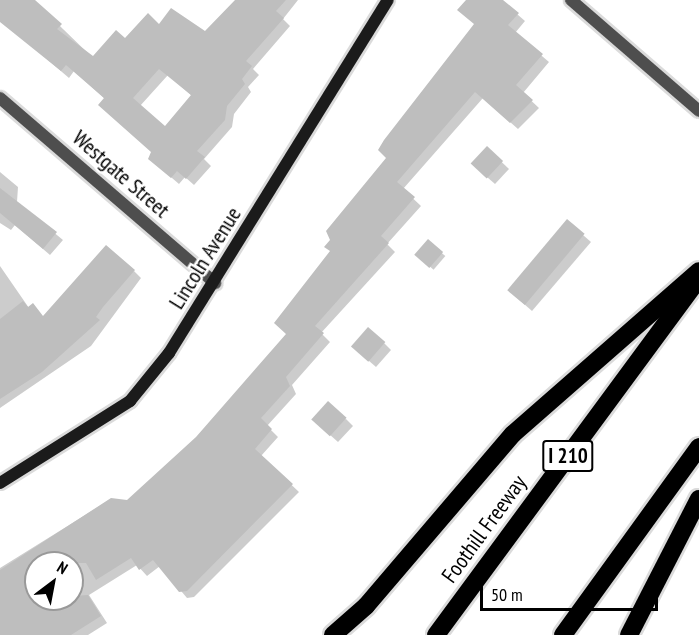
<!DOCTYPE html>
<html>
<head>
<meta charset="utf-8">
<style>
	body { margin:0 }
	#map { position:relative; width:699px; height:635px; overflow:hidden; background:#fff; font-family:"PT Sans Narrow",sans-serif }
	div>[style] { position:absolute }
	.shadow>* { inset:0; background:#0003; transform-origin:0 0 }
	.building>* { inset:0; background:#bebebe; transform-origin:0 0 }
	.roads { filter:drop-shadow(2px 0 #dbdbdb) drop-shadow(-2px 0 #dbdbdb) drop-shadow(0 2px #dbdbdb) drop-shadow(0 -2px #dbdbdb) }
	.minor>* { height:12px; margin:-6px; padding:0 6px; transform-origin:6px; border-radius:6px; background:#4e4e4e }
	.secondary>* { height:12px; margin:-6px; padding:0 6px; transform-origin:6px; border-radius:6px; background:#1b1b1b }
	.motorway>* { height:18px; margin:-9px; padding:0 9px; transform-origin:9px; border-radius:9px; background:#000 }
	span { translate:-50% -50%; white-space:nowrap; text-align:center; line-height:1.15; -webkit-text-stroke:5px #fff; paint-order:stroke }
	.shield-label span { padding:2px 4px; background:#fff; border:2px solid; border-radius:4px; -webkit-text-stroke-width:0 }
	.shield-label { font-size:21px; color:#000; font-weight:700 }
	.street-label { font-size:22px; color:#000 }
	.north { position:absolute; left:24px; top:551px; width:60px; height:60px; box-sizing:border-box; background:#fff; border:2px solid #999; border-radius:50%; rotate:32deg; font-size:16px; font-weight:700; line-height:24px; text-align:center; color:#000 }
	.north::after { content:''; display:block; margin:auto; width:21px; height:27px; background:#000; clip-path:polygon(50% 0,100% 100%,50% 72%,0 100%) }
	.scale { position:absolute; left:480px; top:584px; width:178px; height:27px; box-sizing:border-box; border:3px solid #000; border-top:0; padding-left:8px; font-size:18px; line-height:21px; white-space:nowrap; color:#000; -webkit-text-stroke:4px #fff; paint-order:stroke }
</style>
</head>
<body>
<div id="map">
	<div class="shadow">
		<div style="clip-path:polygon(evenodd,0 0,33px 0,93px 58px,160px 26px,205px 33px,237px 0,298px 0,283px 19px,290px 26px,253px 69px,259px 75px,248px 87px,251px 92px,234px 114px,232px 127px,204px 159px,211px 166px,194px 185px,185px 177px,179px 184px,158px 166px,153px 152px,105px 99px,74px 71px,69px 78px,0 19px,0 0,168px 75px,192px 96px,165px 128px,140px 106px,168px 75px)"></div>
		<div style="clip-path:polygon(evenodd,468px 0,501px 0,525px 21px,515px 33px,549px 62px,523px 93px,539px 108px,518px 129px,483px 98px,403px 189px,421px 206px,387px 244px,395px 252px,321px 333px,330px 342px,292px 385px,296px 394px,267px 426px,278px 437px,261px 456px,299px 492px,194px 597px,187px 598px,160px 566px,147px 576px,137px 565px,89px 595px,107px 623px,88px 635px,0 635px,0 568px,111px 499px,128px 502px,197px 438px,287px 334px,388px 158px,476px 25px,468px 0,36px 563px,72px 563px,72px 599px,36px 599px,36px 563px)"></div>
		<div style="clip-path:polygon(487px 148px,509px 169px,495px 184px,480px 171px)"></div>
		<div style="clip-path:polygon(0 172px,18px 187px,17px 202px,63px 240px,50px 255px,15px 225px,11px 230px,0 223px)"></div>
		<div style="clip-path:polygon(567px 221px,591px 242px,532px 311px,515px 296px)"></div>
		<div style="left:428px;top:241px;width:23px;height:18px;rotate:41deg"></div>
		<div style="clip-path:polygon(0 266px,29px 308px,44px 317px,134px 271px,141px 278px,91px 346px,0 408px)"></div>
		<div style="clip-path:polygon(384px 343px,391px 350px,376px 367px,361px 354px)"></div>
		<div style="clip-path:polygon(346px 419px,353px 426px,338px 442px,320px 426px)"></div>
	</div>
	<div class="building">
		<div style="clip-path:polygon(evenodd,0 0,35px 0,62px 24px,57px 29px,93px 56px,116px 30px,125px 38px,148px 13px,159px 24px,171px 8px,205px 31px,235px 0,286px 0,276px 11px,284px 18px,246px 61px,252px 66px,242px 79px,245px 84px,227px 106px,225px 120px,197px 151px,205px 157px,186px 179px,177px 171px,171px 178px,148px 159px,151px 152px,98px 105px,104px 98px,66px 65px,61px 71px,0 22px,0 0,159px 69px,191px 95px,165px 126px,133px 98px,159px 69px)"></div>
		<div style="clip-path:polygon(466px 0,503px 0,519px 13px,508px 25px,543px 54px,516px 85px,533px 100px,510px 123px,475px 92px,397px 182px,415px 197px,381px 236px,389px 243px,315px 326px,324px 333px,286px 377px,290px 386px,261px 418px,272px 429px,255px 449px,293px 484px,187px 591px,179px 592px,153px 560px,139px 570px,131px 558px,96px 580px,86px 563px,36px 563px,36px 599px,88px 595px,101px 616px,71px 635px,0 635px,0 570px,111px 498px,127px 500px,196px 437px,286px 334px,274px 323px,330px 251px,324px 247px,330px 240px,326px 231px,386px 158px,378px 150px,384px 140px,474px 24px,457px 10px)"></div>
		<div style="left:487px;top:146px;width:22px;height:24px;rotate:43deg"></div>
		<div style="clip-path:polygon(0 188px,57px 232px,43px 249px,0 213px)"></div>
		<div style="left:567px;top:219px;width:23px;height:93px;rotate:40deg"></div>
		<div style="left:428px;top:239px;width:20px;height:21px;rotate:41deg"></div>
		<div style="clip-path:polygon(106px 245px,135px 270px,103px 307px,96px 317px,100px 320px,42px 372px,0 399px,0 319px,23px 301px,28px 307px,33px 303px,43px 316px)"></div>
		<div style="left:368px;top:327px;width:23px;height:26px;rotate:41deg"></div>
		<div style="left:328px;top:401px;width:25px;height:25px;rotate:42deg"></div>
	</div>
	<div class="roads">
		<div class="minor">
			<div style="left:571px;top:0;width:169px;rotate:40.9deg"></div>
			<div style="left:0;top:98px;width:284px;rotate:40.7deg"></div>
		</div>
		<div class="secondary">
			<div style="left:0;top:483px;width:154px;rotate:-32.2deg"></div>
			<div style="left:130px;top:401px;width:62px;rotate:-50.9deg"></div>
			<div style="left:169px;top:353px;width:415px;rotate:-58.2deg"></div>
		</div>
		<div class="motorway">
			<div style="left:333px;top:635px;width:44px;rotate:-41.3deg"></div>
			<div style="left:366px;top:606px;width:226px;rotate:-49.5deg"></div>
			<div style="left:513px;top:434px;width:247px;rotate:-41.2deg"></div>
			<div style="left:436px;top:635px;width:433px;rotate:-53.6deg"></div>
			<div style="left:563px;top:635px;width:232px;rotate:-54.1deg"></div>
			<div style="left:629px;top:635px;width:153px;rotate:-62.8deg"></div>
		</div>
	</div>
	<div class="shield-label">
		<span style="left:568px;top:456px">I 210</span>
	</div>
	<div class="street-label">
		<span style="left:121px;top:174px;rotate:41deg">Westgate Street</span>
		<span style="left:205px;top:258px;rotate:-58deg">Lincoln Avenue</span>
		<span style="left:484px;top:529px;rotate:-54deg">Foothill Freeway</span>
	</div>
	<div class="north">N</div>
	<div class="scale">50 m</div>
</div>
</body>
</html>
